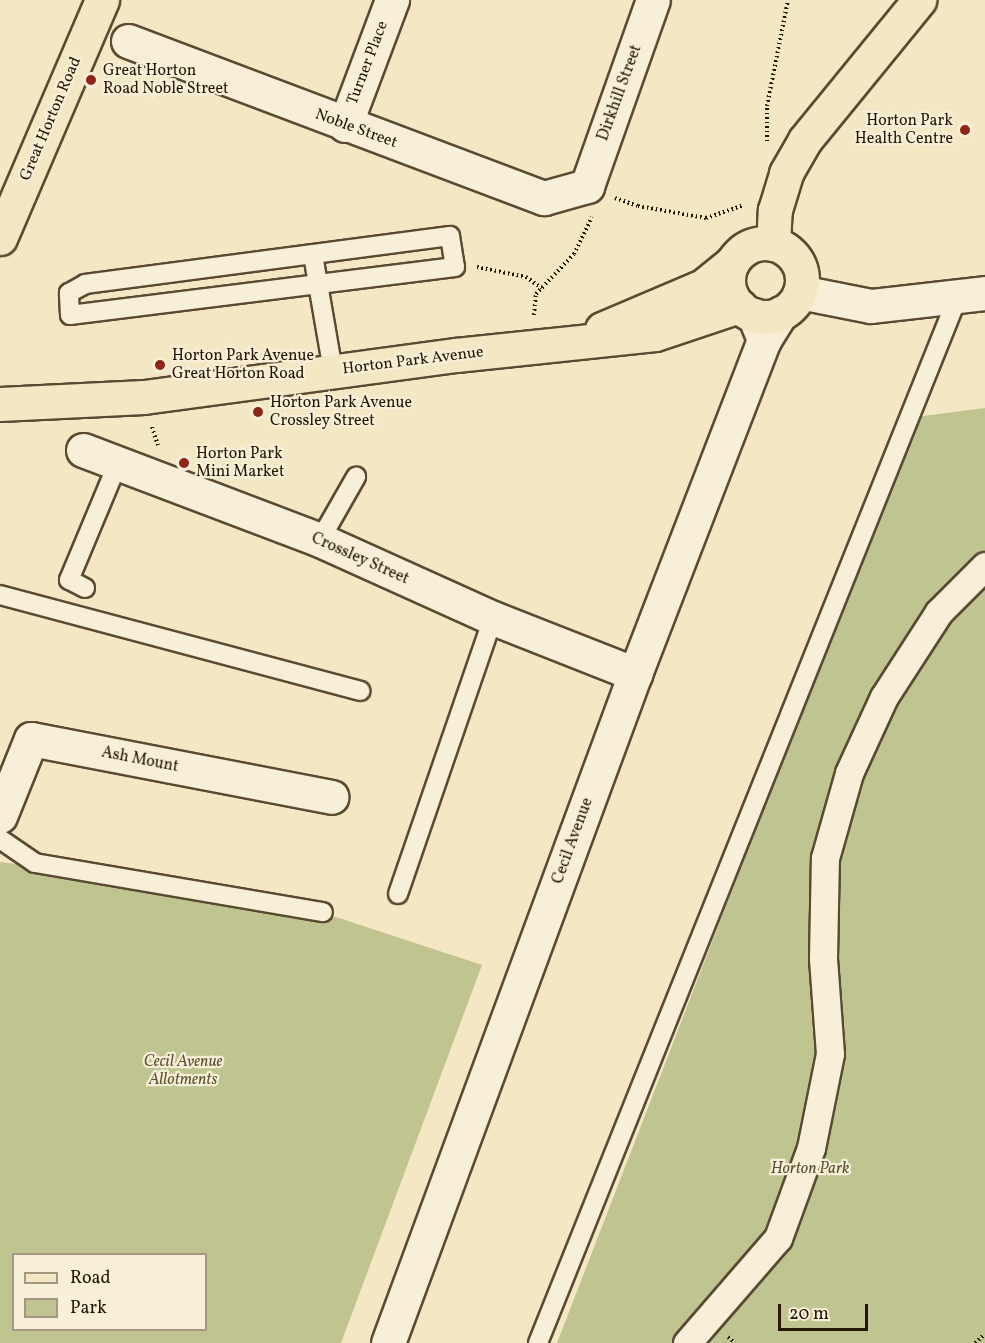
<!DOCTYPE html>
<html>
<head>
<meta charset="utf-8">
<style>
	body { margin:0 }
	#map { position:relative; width:985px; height:1343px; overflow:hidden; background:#f4e7c3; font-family:Vollkorn,serif }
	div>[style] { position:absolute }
	.green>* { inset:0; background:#bfc491 }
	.path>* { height:4px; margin-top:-2px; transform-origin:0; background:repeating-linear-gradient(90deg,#261501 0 1.5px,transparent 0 4.5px) }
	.roads { filter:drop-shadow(2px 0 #5a4a32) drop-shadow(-2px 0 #5a4a32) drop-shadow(0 2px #5a4a32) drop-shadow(0 -2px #5a4a32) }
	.service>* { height:18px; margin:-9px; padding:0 9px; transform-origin:9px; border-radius:9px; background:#f8efd8 }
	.pedestrian>* { height:27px; margin:-13.5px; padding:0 13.5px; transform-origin:13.5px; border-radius:13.5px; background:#f8efd8 }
	.minor>* { height:33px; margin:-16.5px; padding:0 16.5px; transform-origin:16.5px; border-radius:16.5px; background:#f8efd8 }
	.primary>* { height:33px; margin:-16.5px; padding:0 16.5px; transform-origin:16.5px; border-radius:16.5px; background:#f4e7c3 }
	.primary>.ring { margin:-16.5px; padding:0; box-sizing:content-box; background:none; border:33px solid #f4e7c3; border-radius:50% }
	.dots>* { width:16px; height:16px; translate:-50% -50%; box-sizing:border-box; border:3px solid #f8efd8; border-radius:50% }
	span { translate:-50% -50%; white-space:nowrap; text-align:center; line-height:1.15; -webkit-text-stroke:4.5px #f8efd8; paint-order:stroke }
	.street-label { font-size:16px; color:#261501 }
	.poi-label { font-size:16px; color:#261501 }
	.left { translate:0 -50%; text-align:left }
	.right { translate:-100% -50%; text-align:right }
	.park-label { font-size:16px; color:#5c5233; font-style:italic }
	.legend { position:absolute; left:12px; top:1253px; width:195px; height:78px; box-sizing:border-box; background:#f8efd8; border:2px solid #a49882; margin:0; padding:8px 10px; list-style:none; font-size:18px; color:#261501 }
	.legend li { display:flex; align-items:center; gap:12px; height:30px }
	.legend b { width:30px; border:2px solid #a49882 }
	.scale { position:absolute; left:778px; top:1304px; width:90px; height:27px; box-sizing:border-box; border:3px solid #261501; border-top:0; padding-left:8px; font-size:18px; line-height:21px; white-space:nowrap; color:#261501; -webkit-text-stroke:4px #f8efd8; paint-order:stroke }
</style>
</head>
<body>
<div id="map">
	<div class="green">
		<div style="clip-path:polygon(985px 408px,985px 1343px,557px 1343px,915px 417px)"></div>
		<div style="clip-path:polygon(evenodd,0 862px,192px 885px,339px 918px,482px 965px,341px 1343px,0 1343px,0 862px,14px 1254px,206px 1254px,206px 1330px,14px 1330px,14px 1254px)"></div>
	</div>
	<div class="path">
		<div style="left:767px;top:141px;width:35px;rotate:-90deg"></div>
		<div style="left:767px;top:106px;width:108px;rotate:-78.8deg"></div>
		<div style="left:615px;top:198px;width:24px;rotate:19deg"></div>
		<div style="left:638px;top:206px;width:69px;rotate:10deg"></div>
		<div style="left:706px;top:218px;width:40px;rotate:-18.9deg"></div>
		<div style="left:477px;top:267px;width:50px;rotate:11.5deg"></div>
		<div style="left:526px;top:277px;width:19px;rotate:35deg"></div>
		<div style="left:534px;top:315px;width:21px;rotate:-85deg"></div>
		<div style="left:536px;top:294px;width:55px;rotate:-46.5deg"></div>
		<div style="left:574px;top:254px;width:41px;rotate:-64.1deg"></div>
		<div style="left:152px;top:427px;width:19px;rotate:72deg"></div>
		<div style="left:728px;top:1337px;width:9px;rotate:41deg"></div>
		<div style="left:975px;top:1343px;width:13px;rotate:-42deg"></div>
	</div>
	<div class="roads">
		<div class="service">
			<div style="left:450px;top:236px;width:31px;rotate:81deg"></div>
			<div style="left:455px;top:267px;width:388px;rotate:172.9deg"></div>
			<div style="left:70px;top:315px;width:22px;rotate:-93deg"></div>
			<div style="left:69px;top:293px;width:18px;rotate:-29deg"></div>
			<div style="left:85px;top:284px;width:368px;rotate:-7.5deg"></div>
			<div style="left:313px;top:255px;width:118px;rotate:80.2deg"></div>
			<div style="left:320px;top:540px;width:73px;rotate:-60.3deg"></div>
			<div style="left:85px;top:588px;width:18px;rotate:-153deg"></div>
			<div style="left:69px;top:580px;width:127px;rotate:-67.3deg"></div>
			<div style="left:0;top:595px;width:373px;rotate:14.9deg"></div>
			<div style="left:0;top:839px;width:42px;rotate:34.4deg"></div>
			<div style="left:35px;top:863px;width:292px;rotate:9.7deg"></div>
			<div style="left:398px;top:894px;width:292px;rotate:-71deg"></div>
			<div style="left:538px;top:1343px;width:1128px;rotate:-68.14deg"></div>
		</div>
		<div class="pedestrian">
			<div style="left:687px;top:1343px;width:139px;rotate:-49.1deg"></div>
			<div style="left:778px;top:1238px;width:96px;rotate:-69.9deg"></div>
			<div style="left:811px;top:1148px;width:96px;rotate:-78.6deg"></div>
			<div style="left:830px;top:1054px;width:96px;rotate:-94.2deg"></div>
			<div style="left:823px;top:958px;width:100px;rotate:-88.9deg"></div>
			<div style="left:825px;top:858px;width:88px;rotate:-74.2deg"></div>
			<div style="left:849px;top:773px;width:84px;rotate:-65.3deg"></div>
			<div style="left:884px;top:697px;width:101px;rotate:-57.1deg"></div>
			<div style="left:939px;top:612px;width:65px;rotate:-45deg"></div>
		</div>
		<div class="minor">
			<div style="left:128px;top:41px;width:445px;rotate:20.7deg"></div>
			<div style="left:544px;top:198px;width:45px;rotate:-15.6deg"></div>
			<div style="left:587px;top:186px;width:197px;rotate:-70.5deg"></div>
			<div style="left:345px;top:125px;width:134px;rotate:-69.4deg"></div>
			<div style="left:800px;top:292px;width:72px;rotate:11.2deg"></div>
			<div style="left:871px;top:306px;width:115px;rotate:-6.5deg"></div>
			<div style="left:754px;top:315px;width:27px;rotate:68deg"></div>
			<div style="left:764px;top:340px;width:32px;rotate:-58deg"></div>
			<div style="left:83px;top:450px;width:254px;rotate:20.8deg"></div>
			<div style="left:320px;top:540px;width:190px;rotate:24.3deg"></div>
			<div style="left:493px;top:618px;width:153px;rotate:21.5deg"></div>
			<div style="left:0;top:816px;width:83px;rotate:-68.1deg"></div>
			<div style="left:31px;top:739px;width:306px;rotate:10.9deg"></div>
			<div style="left:388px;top:1343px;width:713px;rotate:-69.74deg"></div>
			<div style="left:635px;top:674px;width:358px;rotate:-68.9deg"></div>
		</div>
		<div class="primary">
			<div style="left:0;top:238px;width:259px;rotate:-66.8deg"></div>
			<div class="ring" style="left:728px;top:243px;width:41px;height:41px"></div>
			<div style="left:773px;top:244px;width:34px;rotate:-87deg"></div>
			<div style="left:775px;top:210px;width:39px;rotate:-73deg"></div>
			<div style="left:786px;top:173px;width:38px;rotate:-60deg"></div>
			<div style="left:805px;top:140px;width:181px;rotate:-50.8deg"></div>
			<div style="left:602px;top:329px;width:110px;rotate:-23.1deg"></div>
			<div style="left:703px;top:286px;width:38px;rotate:-39deg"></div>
			<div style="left:0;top:404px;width:144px;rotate:-2.8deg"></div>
			<div style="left:144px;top:397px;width:315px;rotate:-7.7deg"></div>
			<div style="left:456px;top:355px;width:200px;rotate:-6deg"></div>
			<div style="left:655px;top:334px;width:89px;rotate:-18.4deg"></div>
		</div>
	</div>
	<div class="dots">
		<div style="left:91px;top:80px;background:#8f2418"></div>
		<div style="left:965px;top:130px;background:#8f2418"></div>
		<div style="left:160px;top:365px;background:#8f2418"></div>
		<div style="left:258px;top:412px;background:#8f2418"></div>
		<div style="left:184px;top:463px;background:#8f2418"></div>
	</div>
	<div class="street-label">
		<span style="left:368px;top:63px;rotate:-69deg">Turner Place</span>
		<span style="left:620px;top:93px;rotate:-70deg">Dirkhill Street</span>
		<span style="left:51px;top:119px;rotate:-67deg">Great Horton Road</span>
		<span style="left:356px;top:129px;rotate:20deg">Noble Street</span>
		<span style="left:413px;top:361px;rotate:-7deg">Horton Park Avenue</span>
		<span style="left:360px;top:559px;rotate:24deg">Crossley Street</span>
		<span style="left:140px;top:760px;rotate:11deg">Ash Mount</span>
		<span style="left:573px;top:841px;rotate:-70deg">Cecil Avenue</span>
	</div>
	<div class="poi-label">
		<span class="left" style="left:103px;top:80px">Great Horton<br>Road Noble Street</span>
		<span class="right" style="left:953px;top:130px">Horton Park<br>Health Centre</span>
		<span class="left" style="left:172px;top:365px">Horton Park Avenue<br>Great Horton Road</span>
		<span class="left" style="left:270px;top:412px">Horton Park Avenue<br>Crossley Street</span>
		<span class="left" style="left:196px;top:463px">Horton Park<br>Mini Market</span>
	</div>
	<div class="park-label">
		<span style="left:183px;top:1071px">Cecil Avenue<br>Allotments</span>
		<span style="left:810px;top:1169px">Horton Park</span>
	</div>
	<ul class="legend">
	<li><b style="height:8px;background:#f4e7c3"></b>Road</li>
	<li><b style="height:16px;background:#bfc491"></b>Park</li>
	</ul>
	<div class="scale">20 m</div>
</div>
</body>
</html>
